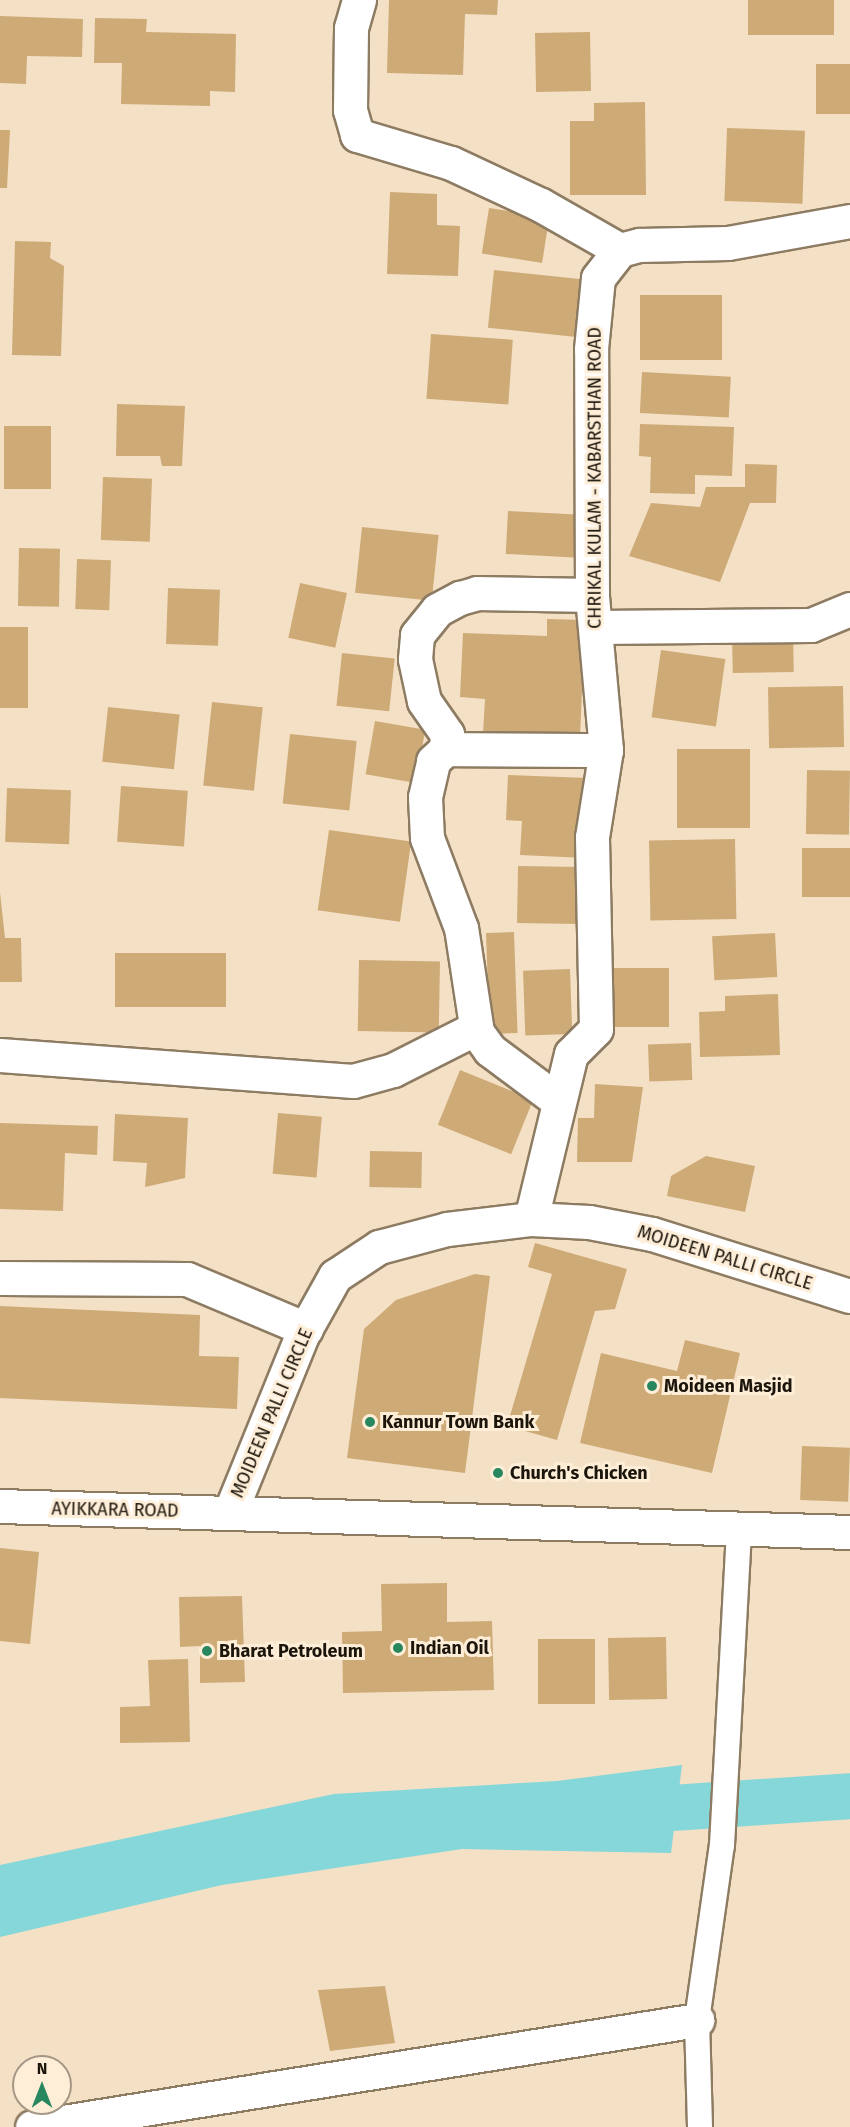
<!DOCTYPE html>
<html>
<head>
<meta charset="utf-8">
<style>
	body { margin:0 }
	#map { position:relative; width:850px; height:2127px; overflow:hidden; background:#f4e0c5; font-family:"Fira Sans",sans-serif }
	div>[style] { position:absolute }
	.water>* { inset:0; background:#86d7d9 }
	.canal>* { height:46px; margin:-23px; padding:0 23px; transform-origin:23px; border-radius:23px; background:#86d7d9 }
	.building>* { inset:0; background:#ceaa77; transform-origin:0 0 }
	.roads { filter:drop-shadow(2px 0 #8d7b62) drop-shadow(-2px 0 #8d7b62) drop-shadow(0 2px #8d7b62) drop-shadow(0 -2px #8d7b62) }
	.service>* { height:24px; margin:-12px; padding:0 12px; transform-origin:12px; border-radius:12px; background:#fff }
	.minor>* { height:33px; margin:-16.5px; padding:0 16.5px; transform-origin:16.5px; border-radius:16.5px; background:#fff }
	.secondary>* { height:33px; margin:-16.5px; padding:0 16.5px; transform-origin:16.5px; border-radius:16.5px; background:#fff }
	.dots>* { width:16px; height:16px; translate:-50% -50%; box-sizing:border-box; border:3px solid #feeed8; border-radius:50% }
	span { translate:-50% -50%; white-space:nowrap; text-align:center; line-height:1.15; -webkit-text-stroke:6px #feeed8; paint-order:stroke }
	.street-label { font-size:18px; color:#1c150b }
	.poi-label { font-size:18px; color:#1c150b; font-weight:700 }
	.left { translate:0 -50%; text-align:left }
	.north { position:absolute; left:12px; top:2055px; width:60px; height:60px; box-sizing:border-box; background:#feeed8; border:2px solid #a49786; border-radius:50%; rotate:0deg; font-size:16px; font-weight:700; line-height:24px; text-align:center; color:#1c150b }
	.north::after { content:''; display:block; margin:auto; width:21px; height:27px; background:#29875f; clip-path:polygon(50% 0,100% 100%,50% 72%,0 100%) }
</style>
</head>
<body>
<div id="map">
	<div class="water">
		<div style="clip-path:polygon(682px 1765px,671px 1853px,462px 1849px,222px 1885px,0 1937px,0 1865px,334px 1794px,557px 1781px)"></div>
	</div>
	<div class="canal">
		<div style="left:612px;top:1812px;width:239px;rotate:-3.8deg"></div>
	</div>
	<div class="building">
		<div style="clip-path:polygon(389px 0,498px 0,497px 15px,465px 14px,463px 75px,387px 73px)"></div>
		<div style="left:748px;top:0;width:86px;height:35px"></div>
		<div style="clip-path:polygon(0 16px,83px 19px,82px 57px,27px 56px,26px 84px,0 83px)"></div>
		<div style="clip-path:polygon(95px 18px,147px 19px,146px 32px,236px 34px,235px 92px,210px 91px,210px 106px,121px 104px,122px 63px,94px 63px)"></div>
		<div style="left:590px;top:32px;width:59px;height:55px;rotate:89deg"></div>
		<div style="left:850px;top:64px;width:50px;height:34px;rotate:90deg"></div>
		<div style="clip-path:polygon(645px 102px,646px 195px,570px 195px,570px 121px,594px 121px,594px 103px)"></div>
		<div style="left:727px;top:128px;width:78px;height:73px;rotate:2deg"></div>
		<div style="clip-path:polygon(0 130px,10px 130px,7px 188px,0 188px)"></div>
		<div style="clip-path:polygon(390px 192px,437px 194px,437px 225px,460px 226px,458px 276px,387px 274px)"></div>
		<div style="left:489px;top:208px;width:61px;height:46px;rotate:9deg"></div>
		<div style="clip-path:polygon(15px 241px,51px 242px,50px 258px,64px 266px,61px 356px,12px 355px)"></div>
		<div style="left:494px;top:270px;width:91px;height:58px;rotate:6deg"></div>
		<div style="left:640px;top:295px;width:82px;height:65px"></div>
		<div style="left:431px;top:334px;width:82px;height:65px;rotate:4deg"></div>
		<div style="left:642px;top:372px;width:89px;height:41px;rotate:3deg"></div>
		<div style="clip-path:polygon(117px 404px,185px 406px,182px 466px,162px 466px,160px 456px,116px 456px)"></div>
		<div style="clip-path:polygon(640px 424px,734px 427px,732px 476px,695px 475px,695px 494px,650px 493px,651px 457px,639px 456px)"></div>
		<div style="left:4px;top:426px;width:47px;height:63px"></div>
		<div style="clip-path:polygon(745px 464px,777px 465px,776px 503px,750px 503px,720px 582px,629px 556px,651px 503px,700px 507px,706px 487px,745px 487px)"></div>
		<div style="left:103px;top:477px;width:49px;height:63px;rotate:2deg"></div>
		<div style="left:508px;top:511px;width:73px;height:43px;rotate:3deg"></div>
		<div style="left:362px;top:527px;width:77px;height:66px;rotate:6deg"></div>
		<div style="left:19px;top:548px;width:41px;height:58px;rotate:1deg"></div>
		<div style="left:77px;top:559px;width:34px;height:50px;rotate:2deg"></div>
		<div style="left:300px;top:583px;width:48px;height:56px;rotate:12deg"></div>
		<div style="left:168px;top:588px;width:52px;height:56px;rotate:2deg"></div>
		<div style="clip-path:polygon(547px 619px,585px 620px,580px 738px,483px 733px,485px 699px,460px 697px,463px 633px,547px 636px)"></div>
		<div style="left:0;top:627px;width:28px;height:81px"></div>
		<div style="left:793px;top:630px;width:42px;height:61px;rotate:89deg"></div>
		<div style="left:661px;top:650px;width:65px;height:68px;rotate:8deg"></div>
		<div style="left:342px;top:653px;width:53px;height:53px;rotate:6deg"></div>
		<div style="left:843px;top:686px;width:61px;height:75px;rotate:89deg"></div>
		<div style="left:212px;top:702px;width:51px;height:84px;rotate:6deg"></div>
		<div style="left:108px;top:707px;width:72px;height:55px;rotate:6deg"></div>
		<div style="left:375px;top:721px;width:51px;height:54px;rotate:10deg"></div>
		<div style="left:290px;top:734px;width:67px;height:70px;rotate:6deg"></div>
		<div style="left:677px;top:749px;width:73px;height:79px"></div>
		<div style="left:807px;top:770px;width:43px;height:64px;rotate:1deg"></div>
		<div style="clip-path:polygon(508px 775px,588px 778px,585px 858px,520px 855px,522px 821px,506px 820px)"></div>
		<div style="left:121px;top:786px;width:67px;height:56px;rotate:4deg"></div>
		<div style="left:7px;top:788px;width:64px;height:54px;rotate:2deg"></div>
		<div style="left:329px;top:830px;width:83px;height:81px;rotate:8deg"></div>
		<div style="left:735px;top:839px;width:80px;height:86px;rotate:89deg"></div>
		<div style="left:802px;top:848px;width:48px;height:49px"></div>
		<div style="left:518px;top:866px;width:62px;height:57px;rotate:1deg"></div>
		<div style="clip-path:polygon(0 892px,5px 938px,21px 938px,22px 982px,0 982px)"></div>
		<div style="left:514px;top:932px;width:101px;height:28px;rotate:88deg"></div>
		<div style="left:775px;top:933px;width:44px;height:63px;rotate:87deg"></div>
		<div style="left:226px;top:953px;width:54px;height:111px;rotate:90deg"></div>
		<div style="left:359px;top:960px;width:81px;height:71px;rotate:1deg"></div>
		<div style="left:612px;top:968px;width:57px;height:59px"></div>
		<div style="left:570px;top:969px;width:65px;height:47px;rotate:88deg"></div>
		<div style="clip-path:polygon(778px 994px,780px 1055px,700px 1057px,699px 1012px,725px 1011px,725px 996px)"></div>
		<div style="left:691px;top:1043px;width:37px;height:43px;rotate:88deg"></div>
		<div style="left:460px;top:1070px;width:79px;height:59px;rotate:22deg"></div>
		<div style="clip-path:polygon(595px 1084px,643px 1087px,632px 1162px,577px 1162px,578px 1118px,594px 1118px)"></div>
		<div style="left:278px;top:1113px;width:44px;height:61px;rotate:5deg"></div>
		<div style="clip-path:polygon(115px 1114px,188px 1118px,185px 1178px,145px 1187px,147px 1163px,113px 1161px)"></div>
		<div style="clip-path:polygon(0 1123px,98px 1126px,97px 1155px,65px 1153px,63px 1211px,0 1209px)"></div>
		<div style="left:370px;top:1151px;width:52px;height:36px;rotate:1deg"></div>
		<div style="clip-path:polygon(706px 1156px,755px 1166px,745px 1212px,667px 1196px,671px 1176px)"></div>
		<div style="clip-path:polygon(535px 1243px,627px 1269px,615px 1309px,595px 1311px,557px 1440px,507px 1426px,552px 1274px,528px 1267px)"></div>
		<div style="clip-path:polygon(475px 1274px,490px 1276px,465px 1473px,347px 1458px,364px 1329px,396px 1300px)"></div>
		<div style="clip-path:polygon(0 1306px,200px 1315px,199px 1356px,239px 1357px,237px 1409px,0 1398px)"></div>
		<div style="clip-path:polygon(685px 1340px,740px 1353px,712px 1473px,580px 1443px,601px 1353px,677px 1371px)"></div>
		<div style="left:802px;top:1446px;width:48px;height:54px;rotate:2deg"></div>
		<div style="clip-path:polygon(0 1548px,39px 1552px,30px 1644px,0 1641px)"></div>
		<div style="clip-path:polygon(447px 1583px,447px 1622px,492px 1621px,494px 1690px,343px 1693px,342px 1632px,382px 1631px,381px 1584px)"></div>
		<div style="clip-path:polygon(242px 1596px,245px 1682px,200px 1683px,200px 1646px,180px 1647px,179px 1597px)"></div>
		<div style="left:666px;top:1637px;width:62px;height:58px;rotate:89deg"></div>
		<div style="left:538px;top:1639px;width:57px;height:65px"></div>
		<div style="clip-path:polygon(188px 1659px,190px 1742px,120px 1743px,120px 1707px,150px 1706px,148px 1660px)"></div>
		<div style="clip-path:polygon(385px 1986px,395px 2043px,330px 2051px,318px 1990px)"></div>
	</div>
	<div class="roads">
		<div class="service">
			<div style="left:700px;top:2127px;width:107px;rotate:-91.6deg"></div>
			<div style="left:697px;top:2020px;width:177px;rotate:-81.9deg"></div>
			<div style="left:722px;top:1845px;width:317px;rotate:-86.9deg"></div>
		</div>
		<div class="minor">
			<div style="left:359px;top:0;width:29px;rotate:106deg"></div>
			<div style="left:351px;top:28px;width:82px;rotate:90.7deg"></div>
			<div style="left:350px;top:110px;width:26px;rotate:74deg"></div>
			<div style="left:357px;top:135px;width:98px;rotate:16.6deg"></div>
			<div style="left:451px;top:163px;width:99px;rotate:25deg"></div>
			<div style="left:541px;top:205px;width:91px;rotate:29.7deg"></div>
			<div style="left:595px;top:627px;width:216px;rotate:-0.5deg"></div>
			<div style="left:811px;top:625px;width:42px;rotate:-22.3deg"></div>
			<div style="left:446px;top:749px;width:160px;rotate:0.4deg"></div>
			<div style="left:0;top:1055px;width:354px;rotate:4.2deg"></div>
			<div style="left:353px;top:1081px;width:41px;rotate:-15.4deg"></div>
			<div style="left:393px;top:1070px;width:93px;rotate:-26.8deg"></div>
			<div style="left:557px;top:1100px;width:84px;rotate:-143.3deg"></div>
			<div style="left:490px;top:1050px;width:22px;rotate:-126deg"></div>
			<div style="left:477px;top:1032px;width:105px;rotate:-98.7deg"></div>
			<div style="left:461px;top:928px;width:96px;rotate:-110.7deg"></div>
			<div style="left:427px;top:838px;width:41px;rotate:-92.8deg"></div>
			<div style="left:425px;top:797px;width:37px;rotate:-77deg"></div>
			<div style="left:433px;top:761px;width:18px;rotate:-43deg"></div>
			<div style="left:446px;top:749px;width:15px;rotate:-86deg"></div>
			<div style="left:447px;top:734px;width:40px;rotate:-124.9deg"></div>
			<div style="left:424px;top:701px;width:43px;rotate:-102.1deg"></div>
			<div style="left:415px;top:659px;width:24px;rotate:-85deg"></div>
			<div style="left:417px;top:635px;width:32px;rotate:-51deg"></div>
			<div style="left:437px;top:610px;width:26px;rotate:-28deg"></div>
			<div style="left:460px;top:598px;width:18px;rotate:-16deg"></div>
			<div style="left:477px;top:593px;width:115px;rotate:1deg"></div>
			<div style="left:531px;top:1219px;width:170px;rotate:-76.4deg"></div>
			<div style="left:571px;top:1054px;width:35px;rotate:-45deg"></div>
			<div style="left:596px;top:1029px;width:192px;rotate:-91.2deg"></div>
			<div style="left:592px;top:837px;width:88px;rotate:-80.9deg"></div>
			<div style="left:606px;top:750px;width:156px;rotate:-95.2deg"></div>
			<div style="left:592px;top:595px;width:246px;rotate:-90.2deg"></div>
			<div style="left:591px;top:349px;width:71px;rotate:-84.4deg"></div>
			<div style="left:598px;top:278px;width:36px;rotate:-52deg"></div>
			<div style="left:620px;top:250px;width:20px;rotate:-15deg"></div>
			<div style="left:639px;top:245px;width:89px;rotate:-1.3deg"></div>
			<div style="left:728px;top:243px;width:124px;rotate:-10.2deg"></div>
			<div style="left:0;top:1278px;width:187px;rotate:0.3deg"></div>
			<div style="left:187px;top:1279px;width:129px;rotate:22.8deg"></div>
			<div style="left:32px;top:2127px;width:674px;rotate:-9.14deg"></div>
		</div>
		<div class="secondary">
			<div style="left:0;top:1506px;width:850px;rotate:1.75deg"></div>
			<div style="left:231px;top:1510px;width:189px;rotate:-67.9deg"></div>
			<div style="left:302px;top:1335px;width:68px;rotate:-60.8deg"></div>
			<div style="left:335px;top:1276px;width:53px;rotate:-33.4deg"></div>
			<div style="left:379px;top:1247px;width:70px;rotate:-14.8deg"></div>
			<div style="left:447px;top:1229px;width:85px;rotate:-6.8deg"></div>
			<div style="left:531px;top:1219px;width:58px;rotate:3deg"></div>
			<div style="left:589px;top:1222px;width:64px;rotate:10.8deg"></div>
			<div style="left:652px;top:1234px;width:207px;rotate:17.4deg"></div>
		</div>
	</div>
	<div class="dots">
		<div style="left:652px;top:1386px;background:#29875f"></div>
		<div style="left:370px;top:1422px;background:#29875f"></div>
		<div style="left:498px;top:1473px;background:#29875f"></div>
		<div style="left:398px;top:1648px;background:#29875f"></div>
		<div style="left:207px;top:1651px;background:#29875f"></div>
	</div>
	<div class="street-label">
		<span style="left:595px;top:478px;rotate:-90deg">CHRIKAL KULAM - KABARSTHAN ROAD</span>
		<span style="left:725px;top:1258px;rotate:17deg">MOIDEEN PALLI CIRCLE</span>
		<span style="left:272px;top:1413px;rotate:-67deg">MOIDEEN PALLI CIRCLE</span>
		<span style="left:115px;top:1510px;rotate:1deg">AYIKKARA ROAD</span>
	</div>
	<div class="poi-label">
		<span class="left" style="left:664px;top:1386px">Moideen Masjid</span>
		<span class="left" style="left:382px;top:1422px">Kannur Town Bank</span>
		<span class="left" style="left:510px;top:1473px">Church's Chicken</span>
		<span class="left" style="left:410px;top:1648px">Indian Oil</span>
		<span class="left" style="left:219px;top:1651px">Bharat Petroleum</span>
	</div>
	<div class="north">N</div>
</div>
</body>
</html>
